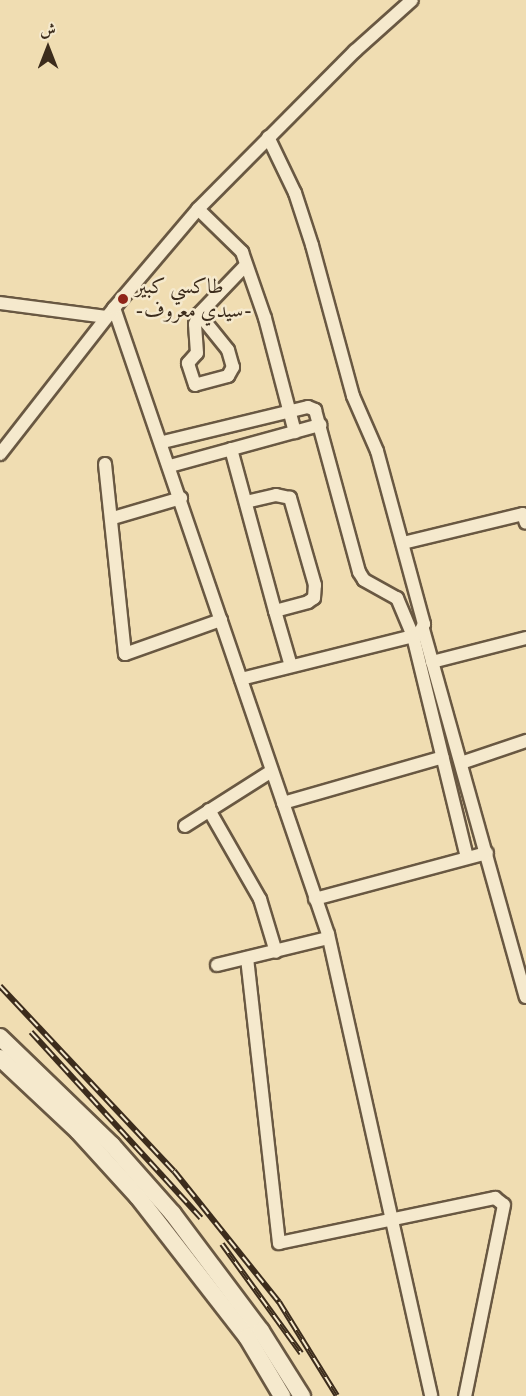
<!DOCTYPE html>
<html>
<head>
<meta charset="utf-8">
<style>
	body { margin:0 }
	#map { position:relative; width:526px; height:1396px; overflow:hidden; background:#f0ddb2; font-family:"IM FELL Double Pica",Amiri,serif }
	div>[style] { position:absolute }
	.roads { filter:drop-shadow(2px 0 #695842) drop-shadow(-2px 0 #695842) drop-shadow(0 2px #695842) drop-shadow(0 -2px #695842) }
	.street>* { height:12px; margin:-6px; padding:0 6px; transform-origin:6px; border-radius:6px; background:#f5e9cd }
	.secondary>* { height:16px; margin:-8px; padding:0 8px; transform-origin:8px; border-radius:8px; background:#f5e9cd }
	.rail>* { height:6px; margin-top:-3px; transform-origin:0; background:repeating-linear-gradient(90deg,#f5e9cd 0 11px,#3c2c1c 0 22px); box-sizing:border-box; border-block:2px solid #3c2c1c }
	.dots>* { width:16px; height:16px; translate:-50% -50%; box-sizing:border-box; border:3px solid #f5e9cd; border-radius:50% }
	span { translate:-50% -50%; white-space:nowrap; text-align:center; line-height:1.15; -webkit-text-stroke:5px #f5e9cd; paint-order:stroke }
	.poi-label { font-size:21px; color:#3c2c1c }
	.left { translate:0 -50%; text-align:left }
	.north { position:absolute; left:18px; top:18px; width:60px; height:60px; -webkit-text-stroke:4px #f5e9cd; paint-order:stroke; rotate:0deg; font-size:16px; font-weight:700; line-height:24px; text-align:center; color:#3c2c1c }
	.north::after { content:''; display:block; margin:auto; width:21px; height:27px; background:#3c2c1c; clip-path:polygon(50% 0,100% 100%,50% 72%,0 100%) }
</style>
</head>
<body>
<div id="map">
	<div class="roads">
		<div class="street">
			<div style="left:198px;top:209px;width:62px;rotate:44.3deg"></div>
			<div style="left:242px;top:252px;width:70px;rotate:70.8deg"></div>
			<div style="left:265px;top:318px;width:118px;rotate:75.3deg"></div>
			<div style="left:0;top:303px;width:107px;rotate:7.5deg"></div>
			<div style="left:114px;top:308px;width:662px;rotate:71.13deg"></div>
			<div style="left:328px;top:934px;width:473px;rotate:77.4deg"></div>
			<div style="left:199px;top:314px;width:46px;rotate:51.1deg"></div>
			<div style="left:228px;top:350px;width:18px;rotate:74deg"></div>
			<div style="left:233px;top:367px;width:10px;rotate:119deg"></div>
			<div style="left:228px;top:376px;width:34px;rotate:165deg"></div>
			<div style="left:195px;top:385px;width:23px;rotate:-108deg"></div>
			<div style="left:188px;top:363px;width:13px;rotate:-48deg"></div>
			<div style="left:197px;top:353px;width:29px;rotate:-94deg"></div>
			<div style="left:195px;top:324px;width:11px;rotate:-68deg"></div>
			<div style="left:199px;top:314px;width:68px;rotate:-46.2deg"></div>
			<div style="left:163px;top:442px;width:149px;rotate:-13.6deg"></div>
			<div style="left:308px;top:407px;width:8px;rotate:23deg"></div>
			<div style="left:315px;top:410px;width:168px;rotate:74.8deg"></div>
			<div style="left:359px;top:572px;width:9px;rotate:58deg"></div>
			<div style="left:364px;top:580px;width:38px;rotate:29deg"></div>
			<div style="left:397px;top:598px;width:41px;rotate:67.2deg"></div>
			<div style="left:413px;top:636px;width:228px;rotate:76.3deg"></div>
			<div style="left:231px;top:449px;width:168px;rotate:74.8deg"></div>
			<div style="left:275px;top:611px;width:34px;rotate:-15deg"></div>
			<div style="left:308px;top:602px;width:7px;rotate:-34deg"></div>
			<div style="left:314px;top:598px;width:13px;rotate:-86deg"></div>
			<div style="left:315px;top:585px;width:91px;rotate:-106deg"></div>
			<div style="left:290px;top:498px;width:14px;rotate:-168deg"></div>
			<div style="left:276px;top:495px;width:31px;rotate:167deg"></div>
			<div style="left:0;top:454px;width:185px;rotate:-52deg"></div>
			<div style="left:114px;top:308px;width:130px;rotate:-49.7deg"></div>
			<div style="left:198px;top:209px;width:223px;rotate:-45.2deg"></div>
			<div style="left:355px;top:51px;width:76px;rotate:-41.8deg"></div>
			<div style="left:105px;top:464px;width:191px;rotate:84deg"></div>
			<div style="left:125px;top:654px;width:102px;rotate:-19.5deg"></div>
			<div style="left:170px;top:466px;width:156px;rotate:-15.3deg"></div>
			<div style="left:113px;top:518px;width:71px;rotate:-16.4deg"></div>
			<div style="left:403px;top:543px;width:123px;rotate:-13.6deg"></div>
			<div style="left:523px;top:514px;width:9px;rotate:72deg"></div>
			<div style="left:275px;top:611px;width:57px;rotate:73.8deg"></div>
			<div style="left:423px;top:629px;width:382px;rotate:74.4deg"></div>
			<div style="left:432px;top:662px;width:97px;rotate:-14.3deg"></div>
			<div style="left:241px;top:679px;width:177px;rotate:-14deg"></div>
			<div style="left:413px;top:636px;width:8px;rotate:-30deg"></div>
			<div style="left:420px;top:632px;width:9px;rotate:-63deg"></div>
			<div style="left:424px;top:624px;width:179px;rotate:-105.2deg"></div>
			<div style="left:377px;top:451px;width:60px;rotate:-113.6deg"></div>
			<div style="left:353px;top:396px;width:156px;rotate:-105.2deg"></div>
			<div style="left:312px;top:245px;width:55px;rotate:-108.1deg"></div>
			<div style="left:295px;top:193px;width:62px;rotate:-115.7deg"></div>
			<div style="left:461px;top:763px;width:69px;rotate:-18.7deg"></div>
			<div style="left:283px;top:803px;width:166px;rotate:-16deg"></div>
			<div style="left:209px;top:810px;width:103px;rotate:60.2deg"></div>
			<div style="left:260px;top:899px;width:55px;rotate:73.2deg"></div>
			<div style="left:185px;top:826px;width:101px;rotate:-32.4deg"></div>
			<div style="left:315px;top:899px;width:178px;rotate:-15deg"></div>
			<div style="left:247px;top:958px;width:287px;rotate:83.6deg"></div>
			<div style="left:279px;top:1243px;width:221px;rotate:-11.8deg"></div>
			<div style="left:495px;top:1198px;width:11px;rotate:38deg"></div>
			<div style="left:504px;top:1205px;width:195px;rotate:101.5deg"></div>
			<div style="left:217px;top:965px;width:114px;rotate:-13.7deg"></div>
		</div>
		<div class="secondary">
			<div style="left:0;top:1037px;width:156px;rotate:44deg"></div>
			<div style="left:112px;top:1145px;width:92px;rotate:48.5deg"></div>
			<div style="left:173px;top:1214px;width:146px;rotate:53.1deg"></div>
			<div style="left:261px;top:1331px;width:77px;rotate:57.8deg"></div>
			<div style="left:0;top:1058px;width:107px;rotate:43.1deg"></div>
			<div style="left:78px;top:1131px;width:89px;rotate:47.7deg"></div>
			<div style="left:138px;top:1197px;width:177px;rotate:52.1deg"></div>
			<div style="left:247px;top:1337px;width:69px;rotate:59.3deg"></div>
		</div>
	</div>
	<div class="rail">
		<div style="left:0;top:986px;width:254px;rotate:46.8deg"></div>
		<div style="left:174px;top:1171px;width:168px;rotate:51.3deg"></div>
		<div style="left:279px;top:1302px;width:110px;rotate:58.3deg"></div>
		<div style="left:31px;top:1032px;width:252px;rotate:47.6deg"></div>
		<div style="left:222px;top:1244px;width:135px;rotate:54.1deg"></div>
	</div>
	<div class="dots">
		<div style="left:123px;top:299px;background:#8f2418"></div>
	</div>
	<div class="poi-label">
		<span class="left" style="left:135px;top:299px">طاكسي كبير<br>-سيدي معروف-</span>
	</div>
	<div class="north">ش</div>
</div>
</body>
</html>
